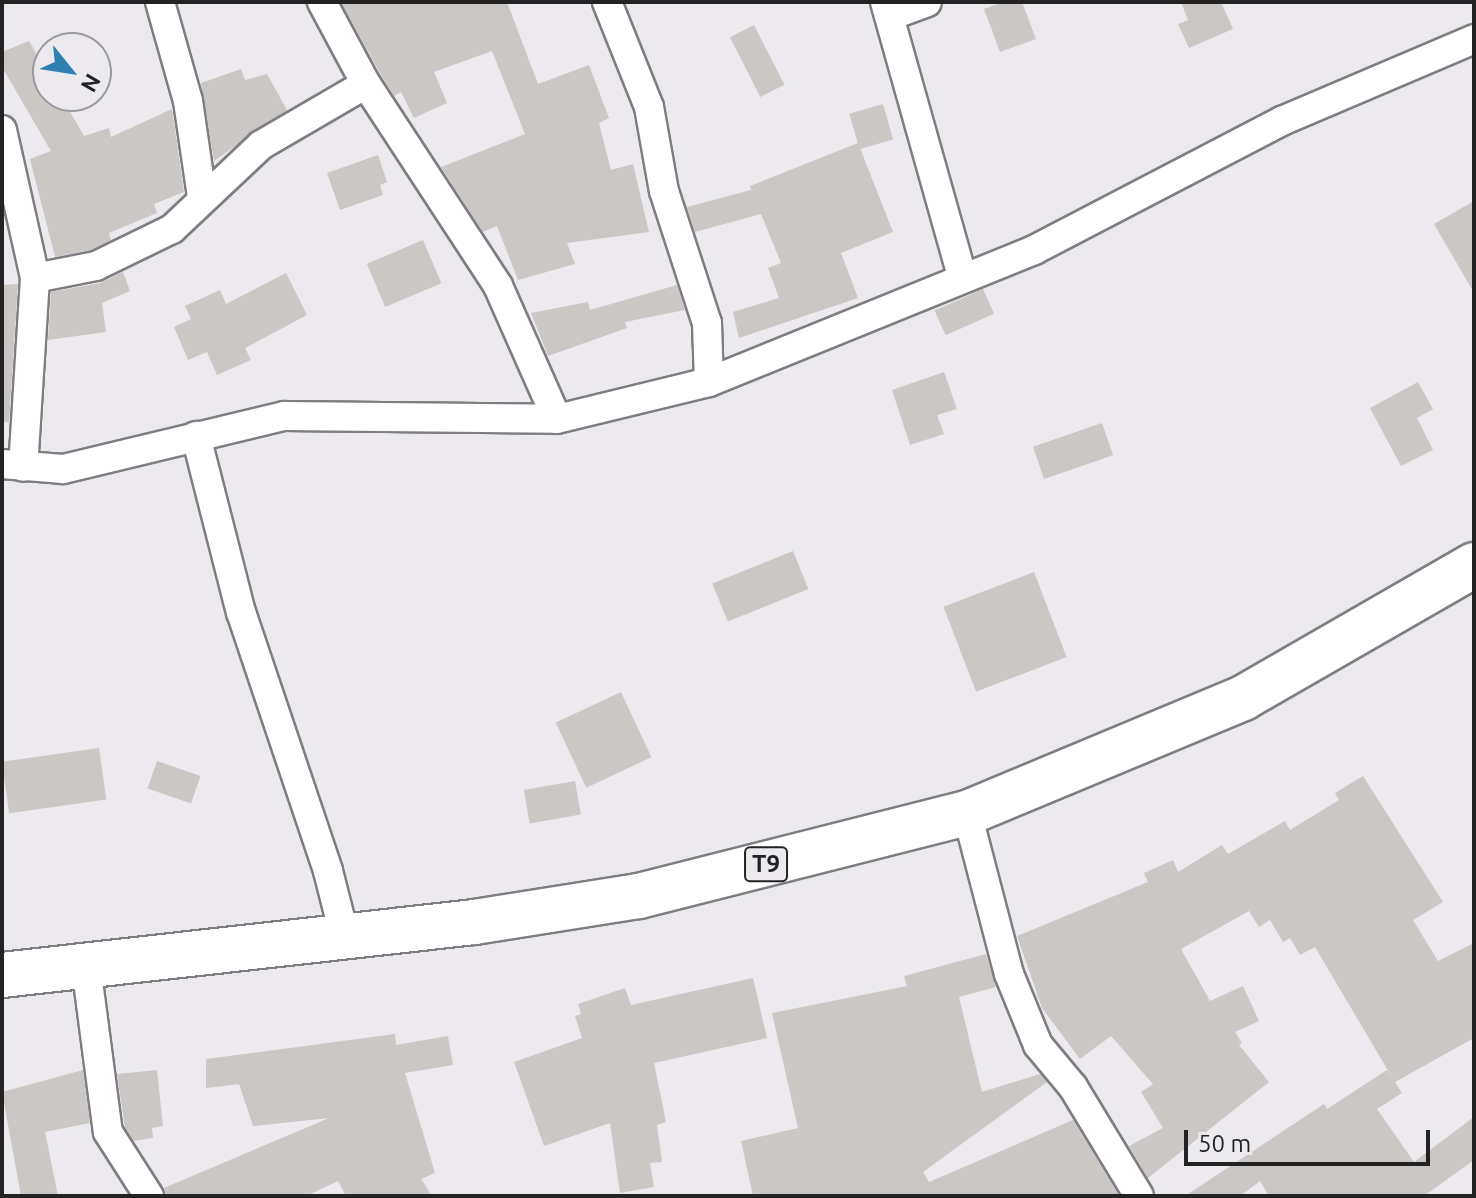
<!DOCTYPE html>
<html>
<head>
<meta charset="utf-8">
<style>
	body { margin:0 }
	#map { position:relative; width:1476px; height:1198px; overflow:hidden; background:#eceaee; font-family:Ubuntu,sans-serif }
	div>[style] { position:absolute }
	.building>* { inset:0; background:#cac7c4; transform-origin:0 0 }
	.roads { filter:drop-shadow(2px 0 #7f7d81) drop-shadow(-2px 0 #7f7d81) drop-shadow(0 2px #7f7d81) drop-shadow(0 -2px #7f7d81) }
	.street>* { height:28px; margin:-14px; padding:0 14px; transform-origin:14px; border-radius:14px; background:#fff }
	.highway>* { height:44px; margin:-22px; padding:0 22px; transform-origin:22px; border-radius:22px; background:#fff }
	span { translate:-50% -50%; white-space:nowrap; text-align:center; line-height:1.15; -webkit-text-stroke:7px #eceaee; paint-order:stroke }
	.shield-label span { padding:2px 6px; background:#eceaee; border:2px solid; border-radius:6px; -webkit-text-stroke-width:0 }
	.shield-label { font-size:24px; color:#242324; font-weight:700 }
	.frame { position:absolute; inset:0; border:4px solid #242324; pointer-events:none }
	.north { position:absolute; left:32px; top:32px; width:80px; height:80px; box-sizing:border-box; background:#eceaee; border:2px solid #9c9a9d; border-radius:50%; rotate:120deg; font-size:22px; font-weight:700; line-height:32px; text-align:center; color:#242324 }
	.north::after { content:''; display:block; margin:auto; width:28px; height:36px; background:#2e80b1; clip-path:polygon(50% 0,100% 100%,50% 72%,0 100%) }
	.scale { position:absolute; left:1184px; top:1130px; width:246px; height:36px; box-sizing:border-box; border:4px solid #242324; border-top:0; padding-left:10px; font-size:24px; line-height:28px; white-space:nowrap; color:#242324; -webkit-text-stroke:6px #eceaee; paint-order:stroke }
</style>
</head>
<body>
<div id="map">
	<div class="building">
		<div style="clip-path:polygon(341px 2px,507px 2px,538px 84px,589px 65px,609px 118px,599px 123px,611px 170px,633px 164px,649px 232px,567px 243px,575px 264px,518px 280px,497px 226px,483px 232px,441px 167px,525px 134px,492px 51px,434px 72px,447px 103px,414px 118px,401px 92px,394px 96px,381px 75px)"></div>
		<div style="clip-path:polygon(1003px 2px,1022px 2px,1036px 39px,1000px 52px,984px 9px)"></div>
		<div style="clip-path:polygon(1181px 2px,1221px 2px,1233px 29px,1189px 48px,1178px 24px,1188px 20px)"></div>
		<div style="left:754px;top:25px;width:67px;height:27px;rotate:63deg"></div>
		<div style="clip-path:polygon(29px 41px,48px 73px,48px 96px,61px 96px,84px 136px,109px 128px,111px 137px,172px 109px,184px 192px,154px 204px,157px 213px,109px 233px,111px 240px,91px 250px,55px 257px,30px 159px,51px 151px,2px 67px,2px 52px)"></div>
		<div style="clip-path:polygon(241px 69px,245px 80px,267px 74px,287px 110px,214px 161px,201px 83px)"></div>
		<div style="left:883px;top:104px;width:37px;height:35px;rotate:74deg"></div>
		<div style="clip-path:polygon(858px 143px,893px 232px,841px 253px,858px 298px,739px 338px,733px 312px,779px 298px,768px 268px,781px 263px,761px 214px,695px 232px,687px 207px,751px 190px,750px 186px)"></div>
		<div style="clip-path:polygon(378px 155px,387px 182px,380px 185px,383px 195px,340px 210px,327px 173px)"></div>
		<div style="clip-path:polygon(1474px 201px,1474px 293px,1434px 224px)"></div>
		<div style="left:423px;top:240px;width:47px;height:61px;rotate:67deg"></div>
		<div style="clip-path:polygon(123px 272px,130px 291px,102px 303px,106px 332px,48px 340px,51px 292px,100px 283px)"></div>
		<div style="clip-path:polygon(286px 273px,307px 315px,245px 348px,251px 360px,217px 375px,207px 352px,188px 360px,174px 327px,191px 319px,185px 306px,220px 290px,226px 304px)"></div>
		<div style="clip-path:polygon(18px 284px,9px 422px,2px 422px,2px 285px)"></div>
		<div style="clip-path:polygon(677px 285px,685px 310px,625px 322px,627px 328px,548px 356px,531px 313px,588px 302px,590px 310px)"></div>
		<div style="left:983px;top:289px;width:27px;height:53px;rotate:66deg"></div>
		<div style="clip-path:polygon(944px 372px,957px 409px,937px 415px,944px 434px,910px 445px,892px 390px)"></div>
		<div style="clip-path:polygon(1418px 382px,1433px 409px,1417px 418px,1433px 450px,1401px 466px,1370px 408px)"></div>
		<div style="left:1102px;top:423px;width:34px;height:73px;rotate:71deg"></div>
		<div style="left:793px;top:551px;width:41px;height:87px;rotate:68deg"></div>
		<div style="left:1034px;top:572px;width:91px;height:97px;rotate:69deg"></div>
		<div style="left:621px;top:692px;width:72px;height:72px;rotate:65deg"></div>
		<div style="left:99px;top:748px;width:52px;height:98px;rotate:82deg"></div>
		<div style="left:157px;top:761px;width:46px;height:29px;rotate:19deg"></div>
		<div style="clip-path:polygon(1363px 776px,1443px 902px,1413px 920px,1438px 961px,1474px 943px,1474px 1038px,1395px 1082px,1402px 1093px,1377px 1109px,1414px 1162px,1474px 1117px,1474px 1160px,1424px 1196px,1269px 1196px,1260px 1181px,1240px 1196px,1185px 1196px,1324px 1104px,1327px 1109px,1387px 1070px,1393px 1079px,1315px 947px,1300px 955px,1290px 938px,1283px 942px,1270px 920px,1259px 927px,1249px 911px,1181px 949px,1210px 1001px,1243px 986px,1259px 1021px,1235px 1032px,1242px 1043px,1239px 1045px,1269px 1082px,1148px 1178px,1129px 1146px,1163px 1128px,1141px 1092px,1153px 1084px,1111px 1036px,1080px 1059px,1042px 1008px,1017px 936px,1148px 882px,1144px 873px,1173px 860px,1178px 872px,1222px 845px,1228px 854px,1285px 821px,1290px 830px,1339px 800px,1335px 793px)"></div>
		<div style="left:575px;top:781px;width:34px;height:52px;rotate:80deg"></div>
		<div style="clip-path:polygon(986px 954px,996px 987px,959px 997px,982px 1092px,1040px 1074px,1047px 1082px,923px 1172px,929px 1182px,1073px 1120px,1119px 1196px,753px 1196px,741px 1141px,798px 1128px,772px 1013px,907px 986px,904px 976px)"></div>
		<div style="clip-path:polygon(753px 978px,767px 1038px,654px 1063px,666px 1122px,657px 1125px,662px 1162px,650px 1163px,654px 1187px,620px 1193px,610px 1123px,544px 1146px,514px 1062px,582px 1038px,575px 1016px,581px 1014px,578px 1004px,625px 988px,631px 1005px)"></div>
		<div style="clip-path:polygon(395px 1034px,396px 1045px,448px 1036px,453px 1065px,405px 1073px,435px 1173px,421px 1179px,432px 1196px,346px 1196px,338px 1181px,306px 1196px,166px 1196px,164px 1188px,329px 1118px,253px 1126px,239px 1084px,206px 1088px,206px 1059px)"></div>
		<div style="clip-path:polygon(83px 1070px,90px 1123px,45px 1132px,58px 1196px,21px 1196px,2px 1092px)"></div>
		<div style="clip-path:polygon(157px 1070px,163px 1126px,152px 1128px,153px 1138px,134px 1141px,125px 1128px,117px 1074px)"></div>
	</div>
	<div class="roads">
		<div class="street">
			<div style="left:160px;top:2px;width:103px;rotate:74.2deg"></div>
			<div style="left:188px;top:101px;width:97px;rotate:81.7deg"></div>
			<div style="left:322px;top:2px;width:93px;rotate:61.8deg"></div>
			<div style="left:366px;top:84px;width:241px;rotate:56.8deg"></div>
			<div style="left:498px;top:286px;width:145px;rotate:66.1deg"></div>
			<div style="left:607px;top:2px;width:113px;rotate:68.2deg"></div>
			<div style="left:649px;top:107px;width:85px;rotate:79.9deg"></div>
			<div style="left:664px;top:191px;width:139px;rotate:72deg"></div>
			<div style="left:707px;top:323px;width:59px;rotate:88.1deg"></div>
			<div style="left:885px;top:2px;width:285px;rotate:74.3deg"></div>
			<div style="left:892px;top:15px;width:37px;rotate:-20deg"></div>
			<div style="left:2px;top:130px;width:152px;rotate:77.4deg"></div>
			<div style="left:35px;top:278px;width:189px;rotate:93.6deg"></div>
			<div style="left:35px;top:278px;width:62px;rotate:-11.1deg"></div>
			<div style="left:96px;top:266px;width:85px;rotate:-26deg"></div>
			<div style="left:172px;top:229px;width:122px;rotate:-43.3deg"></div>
			<div style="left:261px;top:145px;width:121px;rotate:-30.2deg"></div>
			<div style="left:196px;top:436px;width:182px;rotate:75.7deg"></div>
			<div style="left:241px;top:612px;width:273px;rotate:71.4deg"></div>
			<div style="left:328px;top:871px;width:65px;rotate:75.7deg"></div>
			<div style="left:2px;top:464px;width:61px;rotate:4.7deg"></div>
			<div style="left:63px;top:469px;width:227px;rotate:-13.5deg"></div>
			<div style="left:284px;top:416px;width:273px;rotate:0.6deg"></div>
			<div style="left:557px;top:419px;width:156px;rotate:-13.7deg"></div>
			<div style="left:709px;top:382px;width:351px;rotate:-22.1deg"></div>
			<div style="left:1034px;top:250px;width:280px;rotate:-27.5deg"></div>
			<div style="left:1282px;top:121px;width:209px;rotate:-23.1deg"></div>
			<div style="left:967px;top:813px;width:166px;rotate:75.4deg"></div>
			<div style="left:1009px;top:974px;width:77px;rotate:67.8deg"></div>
			<div style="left:1038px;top:1045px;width:55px;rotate:50.2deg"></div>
			<div style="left:1073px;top:1087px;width:127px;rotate:58.8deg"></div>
			<div style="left:86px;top:966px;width:167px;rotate:82.5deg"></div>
			<div style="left:108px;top:1132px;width:76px;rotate:57.4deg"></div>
		</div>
		<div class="highway">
			<div style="left:2px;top:975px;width:475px;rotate:-6.4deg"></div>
			<div style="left:474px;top:922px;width:167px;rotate:-9deg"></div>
			<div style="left:639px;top:896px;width:338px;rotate:-14.2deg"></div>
			<div style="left:967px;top:813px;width:299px;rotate:-22.6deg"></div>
			<div style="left:1243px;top:698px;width:267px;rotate:-29.9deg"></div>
		</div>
	</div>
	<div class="shield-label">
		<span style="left:766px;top:864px">T9</span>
	</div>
	<div class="frame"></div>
	<div class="north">N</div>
	<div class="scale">50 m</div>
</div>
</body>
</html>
